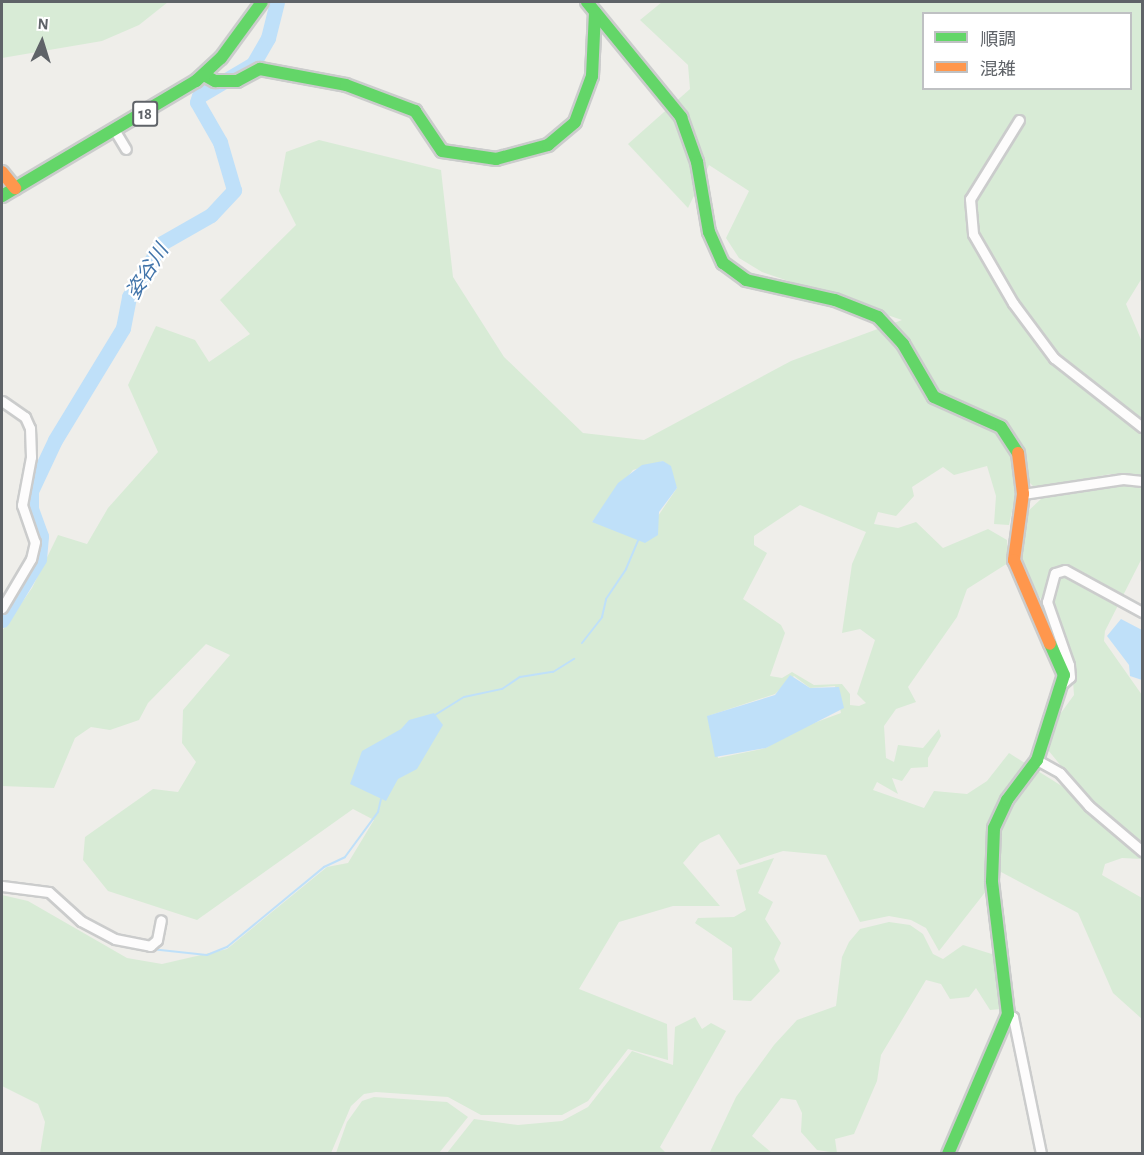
<!DOCTYPE html>
<html>
<head>
<meta charset="utf-8">
<style>
	body { margin:0 }
	#map { position:relative; width:1144px; height:1155px; overflow:hidden; background:#efeeea; font-family:"Alegreya Sans","Noto Sans JP",sans-serif }
	div>[style] { position:absolute }
	.green>* { inset:0; background:#d8ebd6 }
	.water>* { inset:0; background:#bfe0f9 }
	.stream>* { height:2px; margin:-1px; padding:0 1px; transform-origin:1px; border-radius:1px; background:#bfe0f9 }
	.river>* { height:15px; margin:-7.5px; padding:0 7.5px; transform-origin:7.5px; border-radius:7.5px; background:#bfe0f9 }
	.roads { filter:drop-shadow(2px 0 #cbcccc) drop-shadow(-2px 0 #cbcccc) drop-shadow(0 2px #cbcccc) drop-shadow(0 -2px #cbcccc) }
	.street>* { height:9px; margin:-4.5px; padding:0 4.5px; transform-origin:4.5px; border-radius:4.5px; background:#fdfcfc }
	.fast>* { height:12px; margin:-6px; padding:0 6px; transform-origin:6px; border-radius:6px; background:#63d668 }
	.slow>* { height:12px; margin:-6px; padding:0 6px; transform-origin:6px; border-radius:6px; background:#ff974d }
	span { translate:-50% -50%; white-space:nowrap; text-align:center; line-height:1.15; -webkit-text-stroke:4.5px #fff; paint-order:stroke }
	.shield-label span { padding:2px 4px; background:#fff; border:2px solid; border-radius:4px; -webkit-text-stroke-width:0 }
	.shield-label { font-size:16px; color:#5f6368; font-weight:700 }
	.water-label { font-size:20px; color:#4174aa; font-style:italic }
	.frame { position:absolute; inset:0; border:3px solid #5f6368; pointer-events:none }
	.legend { position:absolute; left:922px; top:12px; width:210px; height:78px; box-sizing:border-box; background:#fff; border:2px solid #bfc1c3; margin:0; padding:8px 10px; list-style:none; font-size:18px; color:#5f6368 }
	.legend li { display:flex; align-items:center; gap:12px; height:30px }
	.legend b { width:30px; border:2px solid #bfc1c3 }
	.north { position:absolute; left:12px; top:12px; width:60px; height:60px; -webkit-text-stroke:4px #fff; paint-order:stroke; rotate:4deg; font-size:16px; font-weight:700; line-height:24px; text-align:center; color:#5f6368 }
	.north::after { content:''; display:block; margin:auto; width:21px; height:27px; background:#5f6368; clip-path:polygon(50% 0,100% 100%,50% 72%,0 100%) }
</style>
</head>
<body>
<div id="map">
	<div class="green">
		<div style="clip-path:polygon(2px 2px,168px 2px,139px 25px,102px 41px,2px 58px)"></div>
		<div style="clip-path:polygon(evenodd,662px 2px,1142px 2px,1142px 278px,1126px 304px,1142px 342px,1142px 558px,1105px 631px,1104px 641px,1142px 695px,1142px 859px,1122px 858px,1105px 864px,1102px 875px,1142px 898px,1142px 1019px,1113px 993px,1078px 913px,1001px 872px,939px 951px,926px 928px,911px 920px,889px 916px,860px 922px,826px 855px,783px 851px,740px 865px,719px 834px,700px 843px,683px 863px,720px 906px,673px 906px,619px 922px,579px 989px,667px 1024px,668px 1060px,628px 1049px,588px 1101px,562px 1115px,481px 1115px,448px 1097px,376px 1092px,364px 1094px,351px 1106px,331px 1153px,40px 1153px,45px 1122px,38px 1104px,2px 1086px,2px 895px,28px 901px,127px 958px,162px 964px,227px 949px,327px 867px,348px 863px,374px 820px,353px 809px,197px 920px,108px 891px,83px 860px,85px 837px,153px 789px,178px 792px,196px 762px,182px 743px,183px 710px,230px 655px,206px 644px,148px 703px,139px 720px,110px 730px,91px 727px,75px 738px,54px 788px,2px 786px,2px 631px,32px 588px,58px 535px,87px 544px,108px 508px,158px 452px,128px 385px,156px 326px,195px 340px,209px 362px,250px 334px,220px 300px,296px 225px,279px 191px,286px 152px,319px 140px,441px 170px,453px 277px,504px 357px,583px 433px,644px 440px,791px 361px,902px 320px,762px 272px,739px 258px,726px 238px,749px 191px,709px 165px,688px 208px,628px 144px,690px 89px,688px 65px,640px 20px,662px 2px,924px 14px,1130px 14px,1130px 88px,924px 88px,924px 14px,662px 2px,1023px 460px,1028px 481px,1035px 488px,1111px 474px,1136px 478px,1117px 487px,1042px 498px,1024px 515px,1018px 555px,1024px 574px,1061px 629px,1072px 668px,1074px 695px,1055px 721px,1048px 750px,1095px 807px,1085px 807px,1065px 788px,1009px 753px,987px 781px,967px 794px,934px 791px,924px 808px,873px 790px,877px 782px,898px 794px,892px 778px,902px 781px,911px 768px,928px 767px,928px 758px,941px 736px,939px 729px,923px 748px,898px 745px,894px 762px,886px 758px,884px 726px,896px 709px,916px 702px,908px 687px,957px 617px,967px 589px,1008px 563px,1007px 540px,988px 529px,943px 548px,916px 522px,898px 528px,874px 524px,878px 512px,896px 516px,914px 496px,912px 487px,943px 467px,954px 475px,987px 466px,996px 496px,994px 524px,1009px 525px,1023px 460px,662px 2px,663px 461px,677px 488px,658px 516px,592px 522px,633px 470px,663px 461px,662px 2px,800px 505px,866px 532px,852px 564px,842px 633px,860px 629px,875px 640px,857px 694px,866px 703px,859px 706px,850px 705px,850px 694px,842px 684px,814px 685px,792px 672px,782px 678px,770px 676px,785px 633px,781px 625px,743px 599px,767px 553px,754px 545px,754px 536px,800px 505px,662px 2px,794px 676px,810px 688px,835px 686px,841px 713px,795px 730px,766px 748px,718px 758px,708px 716px,775px 694px,794px 676px)"></div>
		<div style="clip-path:polygon(774px 858px,758px 893px,773px 902px,765px 919px,781px 943px,774px 959px,780px 971px,751px 1001px,733px 1000px,732px 948px,695px 923px,698px 918px,734px 917px,746px 910px,736px 870px)"></div>
		<div style="clip-path:polygon(889px 922px,910px 925px,923px 934px,933px 954px,943px 959px,963px 945px,995px 955px,1001px 1009px,990px 1010px,976px 988px,969px 997px,950px 999px,941px 984px,926px 980px,881px 1055px,877px 1081px,854px 1134px,835px 1139px,837px 1153px,817px 1150px,801px 1132px,802px 1113px,796px 1100px,781px 1098px,752px 1136px,772px 1153px,709px 1154px,736px 1097px,774px 1045px,797px 1020px,836px 1006px,842px 957px,849px 942px,860px 929px)"></div>
		<div style="clip-path:polygon(695px 1017px,702px 1029px,711px 1023px,726px 1031px,660px 1147px,666px 1153px,447px 1153px,474px 1119px,518px 1125px,562px 1121px,588px 1107px,632px 1051px,673px 1065px,675px 1027px)"></div>
		<div style="clip-path:polygon(374px 1097px,447px 1102px,468px 1117px,439px 1153px,336px 1153px,347px 1122px,362px 1101px)"></div>
	</div>
	<div class="water">
		<div style="clip-path:polygon(663px 461px,671px 466px,677px 488px,659px 512px,658px 535px,645px 543px,592px 522px,618px 483px,642px 465px)"></div>
		<div style="clip-path:polygon(1121px 619px,1142px 630px,1142px 680px,1130px 676px,1129px 665px,1107px 636px)"></div>
		<div style="clip-path:polygon(790px 675px,810px 688px,839px 687px,844px 708px,766px 748px,715px 757px,707px 716px,775px 695px)"></div>
		<div style="clip-path:polygon(434px 713px,443px 725px,417px 769px,398px 779px,386px 801px,350px 784px,362px 751px,401px 729px,409px 720px)"></div>
	</div>
	<div class="stream">
		<div style="left:582px;top:643px;width:33px;rotate:-52deg"></div>
		<div style="left:602px;top:617px;width:18px;rotate:-77deg"></div>
		<div style="left:606px;top:599px;width:36px;rotate:-56deg"></div>
		<div style="left:626px;top:569px;width:34px;rotate:-67deg"></div>
		<div style="left:435px;top:715px;width:34px;rotate:-32deg"></div>
		<div style="left:464px;top:697px;width:39px;rotate:-12deg"></div>
		<div style="left:502px;top:689px;width:22px;rotate:-34deg"></div>
		<div style="left:520px;top:677px;width:33px;rotate:-9deg"></div>
		<div style="left:553px;top:672px;width:25px;rotate:-32deg"></div>
		<div style="left:2px;top:890px;width:48px;rotate:8.5deg"></div>
		<div style="left:151px;top:949px;width:56px;rotate:6.1deg"></div>
		<div style="left:207px;top:955px;width:22px;rotate:-22deg"></div>
		<div style="left:227px;top:947px;width:126px;rotate:-39.5deg"></div>
		<div style="left:324px;top:867px;width:23px;rotate:-25deg"></div>
		<div style="left:345px;top:857px;width:56px;rotate:-53.7deg"></div>
		<div style="left:378px;top:812px;width:13px;rotate:-77deg"></div>
	</div>
	<div class="river">
		<div style="left:2px;top:620px;width:71px;rotate:-58.8deg"></div>
		<div style="left:39px;top:559px;width:23px;rotate:-85deg"></div>
		<div style="left:41px;top:536px;width:30px;rotate:-110deg"></div>
		<div style="left:31px;top:508px;width:17px;rotate:-90deg"></div>
		<div style="left:31px;top:491px;width:56px;rotate:-64.8deg"></div>
		<div style="left:55px;top:440px;width:131px;rotate:-58.7deg"></div>
		<div style="left:123px;top:328px;width:32px;rotate:-79deg"></div>
		<div style="left:129px;top:297px;width:63px;rotate:-58.6deg"></div>
		<div style="left:162px;top:243px;width:56px;rotate:-29.7deg"></div>
		<div style="left:211px;top:215px;width:34px;rotate:-47deg"></div>
		<div style="left:234px;top:190px;width:50px;rotate:-106.3deg"></div>
		<div style="left:220px;top:142px;width:46px;rotate:-119.9deg"></div>
		<div style="left:197px;top:102px;width:6px;rotate:-72deg"></div>
		<div style="left:199px;top:96px;width:63px;rotate:-30.7deg"></div>
		<div style="left:253px;top:64px;width:30px;rotate:-60deg"></div>
		<div style="left:268px;top:38px;width:37px;rotate:-76deg"></div>
	</div>
	<div class="roads">
		<div class="street">
			<div style="left:1019px;top:120px;width:93px;rotate:121.8deg"></div>
			<div style="left:970px;top:199px;width:35px;rotate:85deg"></div>
			<div style="left:973px;top:234px;width:80px;rotate:59.9deg"></div>
			<div style="left:1013px;top:303px;width:69px;rotate:53.3deg"></div>
			<div style="left:1054px;top:358px;width:112px;rotate:38.1deg"></div>
			<div style="left:115px;top:131px;width:21px;rotate:59deg"></div>
			<div style="left:2px;top:401px;width:28px;rotate:35deg"></div>
			<div style="left:25px;top:417px;width:12px;rotate:66deg"></div>
			<div style="left:30px;top:428px;width:29px;rotate:88deg"></div>
			<div style="left:31px;top:457px;width:49px;rotate:100.6deg"></div>
			<div style="left:22px;top:505px;width:39px;rotate:71deg"></div>
			<div style="left:35px;top:542px;width:17px;rotate:103deg"></div>
			<div style="left:31px;top:559px;width:57px;rotate:120.6deg"></div>
			<div style="left:1023px;top:494px;width:101px;rotate:-8.5deg"></div>
			<div style="left:1123px;top:479px;width:19px;rotate:6deg"></div>
			<div style="left:1063px;top:683px;width:9px;rotate:-41deg"></div>
			<div style="left:1070px;top:677px;width:12px;rotate:-95deg"></div>
			<div style="left:1069px;top:665px;width:67px;rotate:-109.2deg"></div>
			<div style="left:1047px;top:602px;width:30px;rotate:-75deg"></div>
			<div style="left:1055px;top:573px;width:10px;rotate:-17deg"></div>
			<div style="left:1065px;top:570px;width:88px;rotate:28.6deg"></div>
			<div style="left:1037px;top:760px;width:26px;rotate:29deg"></div>
			<div style="left:1060px;top:773px;width:44px;rotate:48.7deg"></div>
			<div style="left:1089px;top:806px;width:70px;rotate:40.3deg"></div>
			<div style="left:2px;top:886px;width:47px;rotate:7.3deg"></div>
			<div style="left:49px;top:892px;width:43px;rotate:42.2deg"></div>
			<div style="left:81px;top:921px;width:38px;rotate:28deg"></div>
			<div style="left:115px;top:939px;width:36px;rotate:11deg"></div>
			<div style="left:150px;top:946px;width:9px;rotate:-41deg"></div>
			<div style="left:157px;top:940px;width:20px;rotate:-79deg"></div>
			<div style="left:1008px;top:1014px;width:6px;rotate:31deg"></div>
			<div style="left:1013px;top:1017px;width:140px;rotate:78.4deg"></div>
		</div>
		<div class="fast">
			<div style="left:587px;top:2px;width:149px;rotate:50.7deg"></div>
			<div style="left:681px;top:117px;width:48px;rotate:70.4deg"></div>
			<div style="left:697px;top:162px;width:71px;rotate:80.3deg"></div>
			<div style="left:709px;top:232px;width:34px;rotate:66deg"></div>
			<div style="left:723px;top:263px;width:29px;rotate:36deg"></div>
			<div style="left:746px;top:280px;width:91px;rotate:12.7deg"></div>
			<div style="left:835px;top:300px;width:46px;rotate:21.6deg"></div>
			<div style="left:878px;top:317px;width:37px;rotate:47deg"></div>
			<div style="left:903px;top:344px;width:61px;rotate:59.7deg"></div>
			<div style="left:934px;top:397px;width:73px;rotate:24.1deg"></div>
			<div style="left:1001px;top:427px;width:31px;rotate:57deg"></div>
			<div style="left:204px;top:75px;width:13px;rotate:29deg"></div>
			<div style="left:215px;top:81px;width:22px"></div>
			<div style="left:237px;top:81px;width:26px;rotate:-28deg"></div>
			<div style="left:260px;top:69px;width:87px;rotate:10.5deg"></div>
			<div style="left:346px;top:85px;width:74px;rotate:20.6deg"></div>
			<div style="left:415px;top:111px;width:48px;rotate:56deg"></div>
			<div style="left:442px;top:151px;width:55px;rotate:8.4deg"></div>
			<div style="left:496px;top:159px;width:54px;rotate:-15.1deg"></div>
			<div style="left:548px;top:145px;width:35px;rotate:-40deg"></div>
			<div style="left:575px;top:122px;width:49px;rotate:-69.7deg"></div>
			<div style="left:592px;top:76px;width:64px;rotate:-87.3deg"></div>
			<div style="left:2px;top:196px;width:226px;rotate:-30.7deg"></div>
			<div style="left:196px;top:81px;width:34px;rotate:-43deg"></div>
			<div style="left:221px;top:58px;width:69px;rotate:-53.8deg"></div>
			<div style="left:948px;top:1154px;width:152px;rotate:-66.8deg"></div>
			<div style="left:1008px;top:1014px;width:134px;rotate:-96.9deg"></div>
			<div style="left:992px;top:881px;width:53px;rotate:-87.8deg"></div>
			<div style="left:994px;top:828px;width:31px;rotate:-65deg"></div>
			<div style="left:1007px;top:800px;width:50px;rotate:-53.1deg"></div>
			<div style="left:1037px;top:760px;width:89px;rotate:-72.4deg"></div>
			<div style="left:1064px;top:675px;width:34px;rotate:-114deg"></div>
		</div>
		<div class="slow">
			<div style="left:2px;top:172px;width:21px;rotate:51deg"></div>
			<div style="left:1018px;top:453px;width:41px;rotate:83deg"></div>
			<div style="left:1023px;top:494px;width:67px;rotate:97.8deg"></div>
			<div style="left:1014px;top:560px;width:91px;rotate:66.8deg"></div>
		</div>
	</div>
	<div class="shield-label">
		<span style="left:145px;top:114px">18</span>
	</div>
	<div class="water-label">
		<span style="left:148px;top:272px;rotate:-58deg">姿谷川</span>
	</div>
	<div class="frame"></div>
	<ul class="legend">
	<li><b style="height:8px;background:#63d668"></b>順調</li>
	<li><b style="height:8px;background:#ff974d"></b>混雑</li>
	</ul>
	<div class="north">N</div>
</div>
</body>
</html>
